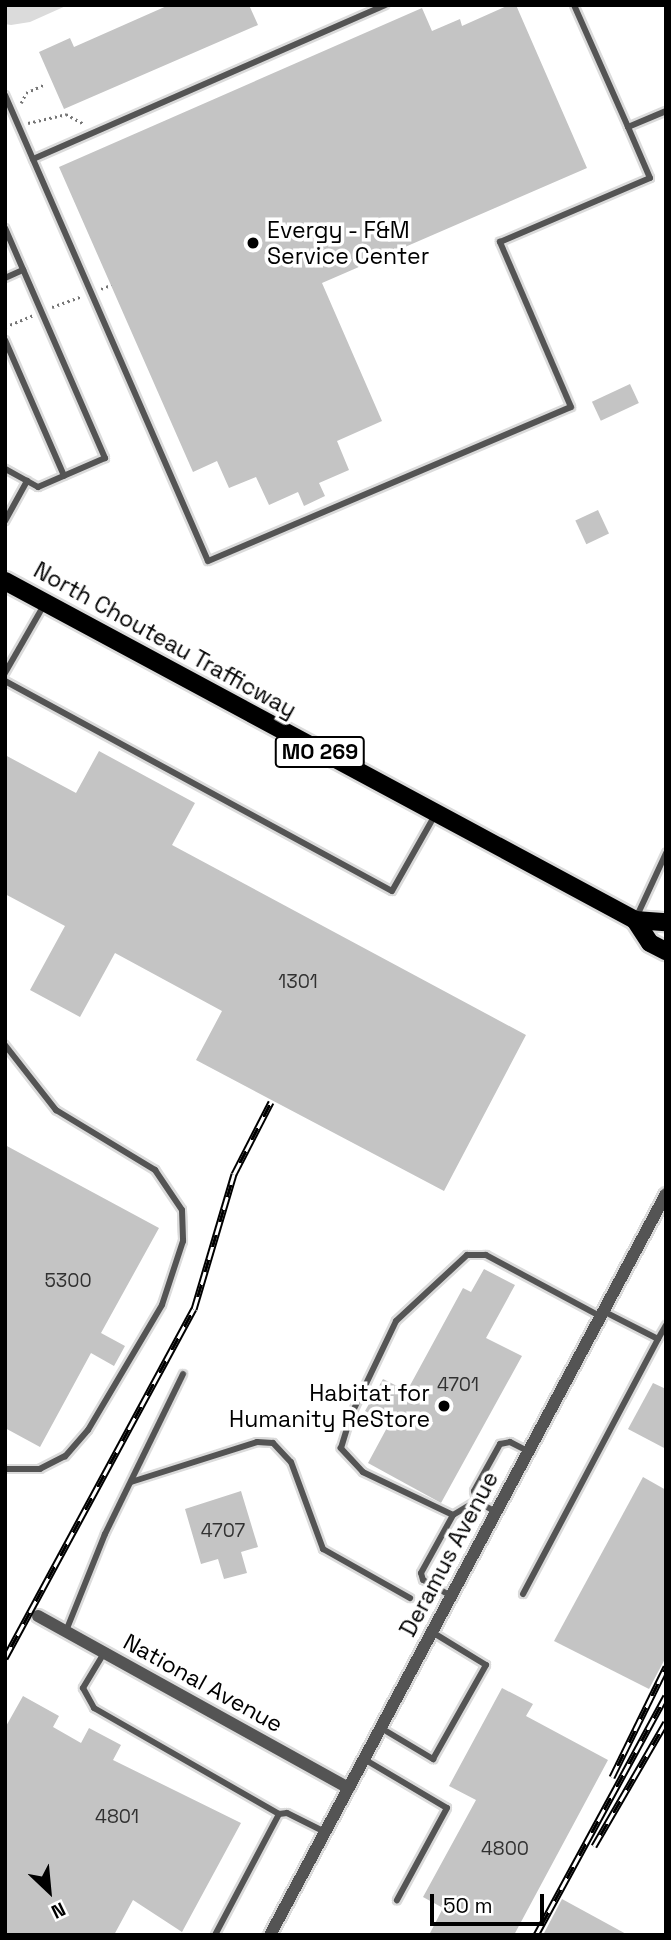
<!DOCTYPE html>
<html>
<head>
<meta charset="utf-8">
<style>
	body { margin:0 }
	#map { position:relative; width:671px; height:1940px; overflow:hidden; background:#fff; font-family:"Space Grotesk",sans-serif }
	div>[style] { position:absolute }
	.green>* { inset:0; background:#dbdbdb }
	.building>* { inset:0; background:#c4c4c4; transform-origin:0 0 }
	.path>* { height:2.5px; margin-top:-1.25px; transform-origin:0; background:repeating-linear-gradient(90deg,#767676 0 2px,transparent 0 5.5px) }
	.roads { filter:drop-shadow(2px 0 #dbdbdb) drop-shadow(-2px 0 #dbdbdb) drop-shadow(0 2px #dbdbdb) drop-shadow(0 -2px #dbdbdb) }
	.lane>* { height:6px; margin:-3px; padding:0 3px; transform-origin:3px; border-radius:3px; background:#545454 }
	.street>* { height:12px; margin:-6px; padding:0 6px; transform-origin:6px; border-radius:6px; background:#545454 }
	.primary>* { height:18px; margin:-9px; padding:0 9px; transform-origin:9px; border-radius:9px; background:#000 }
	.rail>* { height:7px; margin-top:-3.5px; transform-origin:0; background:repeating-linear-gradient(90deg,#fff 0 13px,#000 0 26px); box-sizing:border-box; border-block:2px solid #000 }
	.dots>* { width:19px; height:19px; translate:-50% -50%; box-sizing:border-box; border:4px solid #fff; border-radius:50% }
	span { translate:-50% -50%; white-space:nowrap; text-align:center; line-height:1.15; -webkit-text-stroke:7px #fff; paint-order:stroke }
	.number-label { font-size:19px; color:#313131 }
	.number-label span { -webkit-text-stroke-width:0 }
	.shield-label span { padding:2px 5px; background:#fff; border:2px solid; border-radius:5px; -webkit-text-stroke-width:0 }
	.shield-label { font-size:21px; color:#000; font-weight:700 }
	.poi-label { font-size:23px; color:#000 }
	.left { translate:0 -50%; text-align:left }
	.right { translate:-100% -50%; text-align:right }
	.street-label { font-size:23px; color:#000 }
	.frame { position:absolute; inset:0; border:7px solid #000; pointer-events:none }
	.north { position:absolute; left:14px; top:1856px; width:70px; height:70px; -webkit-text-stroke:5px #fff; paint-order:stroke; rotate:154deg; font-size:19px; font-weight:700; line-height:28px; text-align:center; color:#000 }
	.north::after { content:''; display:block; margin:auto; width:24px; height:32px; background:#000; clip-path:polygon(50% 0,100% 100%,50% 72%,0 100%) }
	.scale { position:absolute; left:430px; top:1894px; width:114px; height:32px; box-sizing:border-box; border:4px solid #000; border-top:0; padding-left:9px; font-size:21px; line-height:24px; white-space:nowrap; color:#000; -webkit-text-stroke:5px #fff; paint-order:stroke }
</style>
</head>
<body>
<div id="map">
	<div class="green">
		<div style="clip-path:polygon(5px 5px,68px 5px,30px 22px,11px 25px,5px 24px)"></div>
	</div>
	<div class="building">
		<div style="clip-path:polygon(169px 5px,249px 5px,258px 25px,64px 109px,39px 52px,70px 38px,74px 47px)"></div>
		<div style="clip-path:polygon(509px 5px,516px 5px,587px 168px,322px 283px,382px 421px,337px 441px,349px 470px,319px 483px,325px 496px,304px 506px,298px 492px,269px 505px,256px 477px,229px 488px,217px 461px,193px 472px,59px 167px,422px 8px,432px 31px,460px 19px,462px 26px)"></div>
		<div style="left:630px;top:384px;width:21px;height:42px;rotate:65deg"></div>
		<div style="left:598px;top:510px;width:26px;height:25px;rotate:65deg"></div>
		<div style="clip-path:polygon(99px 751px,195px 803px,172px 845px,526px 1035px,444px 1191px,196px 1060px,222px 1011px,115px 953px,80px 1017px,30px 990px,65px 926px,5px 894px,5px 755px,76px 793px)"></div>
		<div style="clip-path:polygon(5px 1145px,159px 1228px,101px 1333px,125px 1346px,114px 1366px,91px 1353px,40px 1447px,5px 1428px)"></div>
		<div style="clip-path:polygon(484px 1269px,515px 1285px,486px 1338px,522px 1356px,441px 1503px,368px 1463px,389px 1424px,365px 1411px,383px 1379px,407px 1391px,463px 1288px,471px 1292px)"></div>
		<div style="clip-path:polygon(653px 1383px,666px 1389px,666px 1449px,628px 1429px)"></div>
		<div style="clip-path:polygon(643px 1477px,666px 1490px,666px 1657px,649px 1689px,554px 1641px)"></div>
		<div style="clip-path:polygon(241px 1491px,258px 1547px,241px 1552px,247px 1573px,224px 1579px,218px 1559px,201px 1564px,185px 1509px)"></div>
		<div style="clip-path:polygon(502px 1688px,533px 1704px,526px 1716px,608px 1760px,514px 1935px,429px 1935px,443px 1908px,423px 1897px,476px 1800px,449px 1786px)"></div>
		<div style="clip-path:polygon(23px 1696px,59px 1716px,53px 1727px,81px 1743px,89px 1728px,121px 1745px,113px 1760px,241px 1823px,182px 1932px,133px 1900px,114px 1935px,5px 1935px,5px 1728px)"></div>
		<div style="clip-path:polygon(562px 1899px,628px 1935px,543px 1935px)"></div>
	</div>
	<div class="path">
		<div style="left:21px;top:103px;width:11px;rotate:-63deg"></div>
		<div style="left:26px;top:93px;width:21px;rotate:-25deg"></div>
		<div style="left:28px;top:123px;width:39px;rotate:-13deg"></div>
		<div style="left:66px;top:114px;width:21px;rotate:29deg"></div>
		<div style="left:101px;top:289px;width:11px;rotate:-22deg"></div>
		<div style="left:52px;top:307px;width:32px;rotate:-20deg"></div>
		<div style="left:5px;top:327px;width:30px;rotate:-23deg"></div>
	</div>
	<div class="roads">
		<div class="lane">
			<div style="left:574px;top:5px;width:133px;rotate:66.1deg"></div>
			<div style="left:628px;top:127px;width:41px;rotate:-22.8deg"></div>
			<div style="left:5px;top:95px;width:508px;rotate:66.46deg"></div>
			<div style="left:208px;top:561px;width:394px;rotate:-23deg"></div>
			<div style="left:571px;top:407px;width:180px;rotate:-113.3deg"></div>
			<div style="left:500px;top:242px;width:163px;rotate:-23.1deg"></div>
			<div style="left:650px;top:178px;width:56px;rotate:-113.3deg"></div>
			<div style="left:33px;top:159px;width:384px;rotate:-23.6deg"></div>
			<div style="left:5px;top:228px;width:251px;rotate:66.5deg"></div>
			<div style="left:105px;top:458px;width:73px;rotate:156.6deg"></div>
			<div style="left:38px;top:487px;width:38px;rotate:-151deg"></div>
			<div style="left:5px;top:278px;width:20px;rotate:-24deg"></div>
			<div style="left:5px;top:340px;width:148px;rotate:66.5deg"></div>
			<div style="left:5px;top:521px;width:46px;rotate:-61.2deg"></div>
			<div style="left:5px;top:673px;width:78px;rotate:-60.2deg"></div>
			<div style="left:5px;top:681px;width:440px;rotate:28.5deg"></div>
			<div style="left:392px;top:891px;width:87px;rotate:-60.5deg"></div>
			<div style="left:636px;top:918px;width:72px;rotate:-65.2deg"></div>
			<div style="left:5px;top:1045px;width:83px;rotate:51.9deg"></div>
			<div style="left:56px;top:1110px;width:116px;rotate:31.2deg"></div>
			<div style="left:155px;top:1170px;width:48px;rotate:56deg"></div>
			<div style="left:182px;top:1210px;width:31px;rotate:88deg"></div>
			<div style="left:183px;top:1241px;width:67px;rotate:108.2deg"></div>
			<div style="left:162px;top:1305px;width:145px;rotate:120.6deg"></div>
			<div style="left:88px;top:1430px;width:35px;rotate:131deg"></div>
			<div style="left:65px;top:1456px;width:28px;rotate:153deg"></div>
			<div style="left:40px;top:1469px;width:35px;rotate:180deg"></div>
			<div style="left:658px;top:1339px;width:16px;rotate:-60deg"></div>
			<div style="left:131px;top:1482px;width:132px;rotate:-17.6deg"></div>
			<div style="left:257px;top:1442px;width:16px;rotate:4deg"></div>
			<div style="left:273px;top:1443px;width:26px;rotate:47deg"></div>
			<div style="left:291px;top:1462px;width:93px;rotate:69.8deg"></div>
			<div style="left:323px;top:1549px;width:100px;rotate:29.4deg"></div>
			<div style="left:496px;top:1512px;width:23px;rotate:-151deg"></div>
			<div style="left:476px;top:1501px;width:10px;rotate:-101deg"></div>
			<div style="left:474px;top:1491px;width:54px;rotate:-61deg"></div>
			<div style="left:500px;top:1444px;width:10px;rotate:-11deg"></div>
			<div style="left:510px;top:1442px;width:20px;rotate:27deg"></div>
			<div style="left:453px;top:1515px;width:27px;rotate:-31deg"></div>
			<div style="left:523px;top:1594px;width:289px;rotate:-62.1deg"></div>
			<div style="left:658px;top:1339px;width:62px;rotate:-153deg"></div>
			<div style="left:451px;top:1596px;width:32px;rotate:-150deg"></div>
			<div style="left:423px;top:1580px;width:7px;rotate:-106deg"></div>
			<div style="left:421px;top:1573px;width:66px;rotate:-61.1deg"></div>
			<div style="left:453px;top:1515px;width:100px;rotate:-154.5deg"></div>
			<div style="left:363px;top:1472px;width:33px;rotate:-133deg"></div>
			<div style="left:341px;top:1448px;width:37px;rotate:-73deg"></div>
			<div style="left:352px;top:1413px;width:102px;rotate:-64.4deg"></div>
			<div style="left:396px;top:1321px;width:97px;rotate:-42.9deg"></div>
			<div style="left:467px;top:1255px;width:19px"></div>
			<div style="left:486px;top:1255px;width:129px;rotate:28.2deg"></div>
			<div style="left:66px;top:1631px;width:105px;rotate:-68.1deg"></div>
			<div style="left:105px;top:1534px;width:178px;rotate:-64deg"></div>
			<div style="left:104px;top:1653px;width:41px;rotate:121deg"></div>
			<div style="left:83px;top:1688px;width:23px;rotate:61deg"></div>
			<div style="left:94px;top:1708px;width:213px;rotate:29.8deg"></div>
			<div style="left:381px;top:1728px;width:61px;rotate:30.8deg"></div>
			<div style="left:433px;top:1759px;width:108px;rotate:-60.6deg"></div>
			<div style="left:486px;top:1665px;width:63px;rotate:-148.6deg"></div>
			<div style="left:364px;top:1759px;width:96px;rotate:30.6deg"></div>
			<div style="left:447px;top:1808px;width:105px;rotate:118.5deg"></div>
			<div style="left:215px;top:1935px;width:137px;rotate:-62.1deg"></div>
			<div style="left:279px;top:1814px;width:8px;rotate:-7deg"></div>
			<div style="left:287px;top:1813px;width:42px;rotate:26.6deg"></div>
		</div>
		<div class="street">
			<div style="left:38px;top:1616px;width:355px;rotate:29deg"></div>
			<div style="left:270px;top:1935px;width:840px;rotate:-61.88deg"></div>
		</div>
		<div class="primary">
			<div style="left:5px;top:581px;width:715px;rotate:28.28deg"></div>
			<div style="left:635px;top:920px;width:31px;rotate:4deg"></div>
			<div style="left:635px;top:920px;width:27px;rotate:57deg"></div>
			<div style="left:650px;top:943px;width:18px;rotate:27deg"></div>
		</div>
	</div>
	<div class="rail">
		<div style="left:5px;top:1658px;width:397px;rotate:-61.6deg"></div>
		<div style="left:194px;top:1309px;width:141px;rotate:-73.5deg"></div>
		<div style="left:234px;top:1174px;width:81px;rotate:-62.8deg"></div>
		<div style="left:612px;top:1777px;width:123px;rotate:-63.9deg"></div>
		<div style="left:594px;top:1846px;width:143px;rotate:-59.9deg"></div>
		<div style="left:536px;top:1935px;width:272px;rotate:-61.5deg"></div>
	</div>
	<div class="dots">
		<div style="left:253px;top:243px;background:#000"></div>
		<div style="left:444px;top:1406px;background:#000"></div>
	</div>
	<div class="number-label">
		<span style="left:298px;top:982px">1301</span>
		<span style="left:68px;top:1281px">5300</span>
		<span style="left:458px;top:1385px">4701</span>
		<span style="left:223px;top:1531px">4707</span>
		<span style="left:117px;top:1817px">4801</span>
		<span style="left:505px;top:1849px">4800</span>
	</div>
	<div class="shield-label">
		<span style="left:320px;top:752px">MO 269</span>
	</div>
	<div class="poi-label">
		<span class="left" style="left:267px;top:243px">Evergy - F&amp;M<br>Service Center</span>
		<span class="right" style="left:430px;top:1406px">Habitat for<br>Humanity ReStore</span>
	</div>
	<div class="street-label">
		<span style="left:165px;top:640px;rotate:29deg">North Chouteau Trafficway</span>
		<span style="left:449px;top:1554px;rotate:-62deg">Deramus Avenue</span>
		<span style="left:203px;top:1683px;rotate:29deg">National Avenue</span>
	</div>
	<div class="frame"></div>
	<div class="north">N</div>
	<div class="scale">50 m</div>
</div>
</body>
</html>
